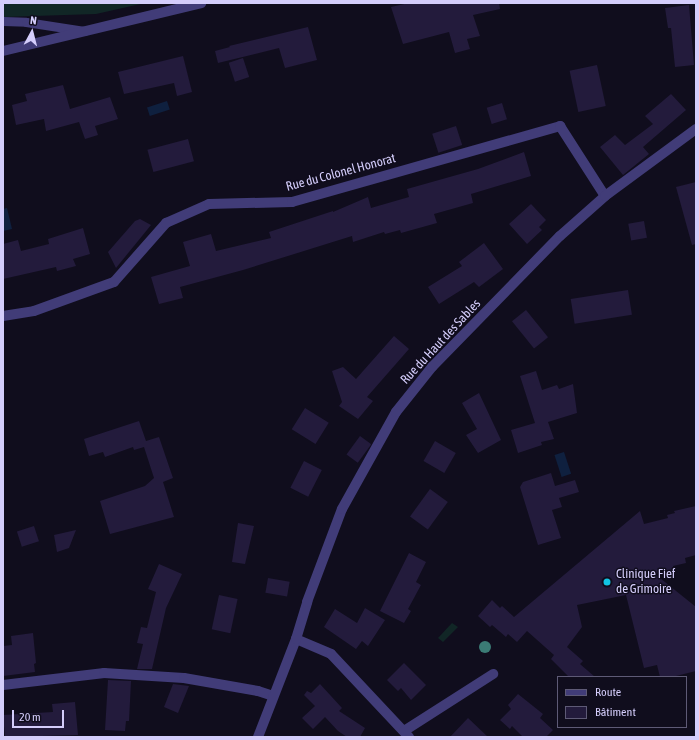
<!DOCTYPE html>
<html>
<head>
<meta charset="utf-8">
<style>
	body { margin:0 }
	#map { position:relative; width:699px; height:740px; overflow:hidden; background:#100d1d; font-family:"Asap Condensed",sans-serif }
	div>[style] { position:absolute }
	.green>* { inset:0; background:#112626 }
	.water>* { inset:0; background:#0f203f; transform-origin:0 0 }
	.building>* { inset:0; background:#231b3c; transform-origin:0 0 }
	.service>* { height:9px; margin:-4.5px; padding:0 4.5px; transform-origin:4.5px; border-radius:4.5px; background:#413c78 }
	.minor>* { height:10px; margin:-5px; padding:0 5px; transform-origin:5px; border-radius:5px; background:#413c78 }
	.trees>* { width:12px; height:12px; margin:-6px; border-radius:50%; background:#3b7b75 }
	.dots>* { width:11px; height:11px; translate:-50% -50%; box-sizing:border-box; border:2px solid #100d1d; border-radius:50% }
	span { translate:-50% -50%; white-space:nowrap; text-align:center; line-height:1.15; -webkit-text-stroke:3px #100d1d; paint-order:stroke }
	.street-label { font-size:13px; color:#d4cdfb }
	.poi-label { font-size:13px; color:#d4cdfb }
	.left { translate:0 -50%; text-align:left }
	.frame { position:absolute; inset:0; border:4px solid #d4cdfb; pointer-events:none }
	.legend { position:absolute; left:557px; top:676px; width:130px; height:52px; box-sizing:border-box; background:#100d1d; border:1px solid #5e5a76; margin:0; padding:5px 7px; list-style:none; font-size:12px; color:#d4cdfb }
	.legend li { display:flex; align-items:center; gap:8px; height:20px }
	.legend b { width:20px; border:1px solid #5e5a76 }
	.north { position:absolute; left:12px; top:12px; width:40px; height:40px; -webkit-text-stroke:3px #100d1d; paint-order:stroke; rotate:7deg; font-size:11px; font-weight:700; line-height:16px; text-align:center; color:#d4cdfb }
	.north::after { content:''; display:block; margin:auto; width:14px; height:18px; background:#d4cdfb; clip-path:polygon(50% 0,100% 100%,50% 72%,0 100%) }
	.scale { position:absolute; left:12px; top:710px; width:52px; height:18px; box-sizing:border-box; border:2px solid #d4cdfb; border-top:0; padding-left:5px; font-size:12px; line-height:14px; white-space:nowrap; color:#d4cdfb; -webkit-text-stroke:3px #100d1d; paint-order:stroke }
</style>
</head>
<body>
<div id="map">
	<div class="green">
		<div style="clip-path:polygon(3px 3px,145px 3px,96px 14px,3px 17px)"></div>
		<div style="clip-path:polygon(452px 623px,458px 627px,443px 642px,438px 638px)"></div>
	</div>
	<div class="water">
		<div style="left:167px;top:101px;width:9px;height:21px;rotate:72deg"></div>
		<div style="clip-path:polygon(7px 208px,12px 229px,3px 231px,3px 209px)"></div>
		<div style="left:564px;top:452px;width:23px;height:10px;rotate:72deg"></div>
	</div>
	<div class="building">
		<div style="clip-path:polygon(409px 3px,499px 3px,500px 9px,473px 15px,480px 36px,467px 39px,470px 49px,455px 53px,449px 32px,403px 44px,391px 7px)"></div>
		<div style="clip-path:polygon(689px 5px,694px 65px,675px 67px,671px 28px,668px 28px,665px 8px)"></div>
		<div style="clip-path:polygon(308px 27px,317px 60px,285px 68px,279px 48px,218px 63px,215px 51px,230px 47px,229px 46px)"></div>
		<div style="clip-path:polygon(183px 56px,192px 92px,177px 96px,174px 83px,124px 94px,118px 72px)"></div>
		<div style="left:243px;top:58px;width:20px;height:15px;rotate:72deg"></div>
		<div style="left:597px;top:65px;width:42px;height:28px;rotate:78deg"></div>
		<div style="clip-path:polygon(63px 85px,70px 109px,110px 97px,118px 119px,95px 126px,98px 135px,85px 139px,79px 122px,46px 131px,44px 119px,16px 125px,12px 105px,27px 101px,25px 94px)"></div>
		<div style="clip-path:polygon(671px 94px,686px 110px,643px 147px,649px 154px,623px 175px,600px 147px,615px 135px,625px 145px,653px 124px,645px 116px)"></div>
		<div style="left:502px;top:103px;width:17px;height:16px;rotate:73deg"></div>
		<div style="left:456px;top:126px;width:20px;height:25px;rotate:72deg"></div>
		<div style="left:188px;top:139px;width:23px;height:42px;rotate:75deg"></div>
		<div style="clip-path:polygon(524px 152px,531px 176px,471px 194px,473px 203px,434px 214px,437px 223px,401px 233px,400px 230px,385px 234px,384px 232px,353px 242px,352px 236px,243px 270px,180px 287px,183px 298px,159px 304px,151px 277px,190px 266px,183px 242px,211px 234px,216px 251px,271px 238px,269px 232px,333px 211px,333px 212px,368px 197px,371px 208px,409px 197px,407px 189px,478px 169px)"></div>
		<div style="clip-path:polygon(696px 182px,696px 244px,692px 245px,676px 187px)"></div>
		<div style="clip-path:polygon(531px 204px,546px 220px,539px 227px,542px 230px,527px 244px,509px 224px)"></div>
		<div style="clip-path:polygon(140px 219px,151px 225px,116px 268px,108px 252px,135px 221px)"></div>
		<div style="left:644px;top:221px;width:17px;height:16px;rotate:80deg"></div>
		<div style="clip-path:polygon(83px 228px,90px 254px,73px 259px,76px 266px,57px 271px,56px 267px,3px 279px,3px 244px,18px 240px,21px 251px,49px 244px,48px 239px)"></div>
		<div style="clip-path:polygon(484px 243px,503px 269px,479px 287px,474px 282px,439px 304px,428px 287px,462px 266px,459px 262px)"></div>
		<div style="left:628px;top:290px;width:25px;height:58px;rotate:81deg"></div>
		<div style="left:526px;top:310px;width:35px;height:18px;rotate:51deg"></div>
		<div style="clip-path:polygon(394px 336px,409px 349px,367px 397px,373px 401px,358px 419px,339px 406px,342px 402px,332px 371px,343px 367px,356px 379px)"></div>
		<div style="clip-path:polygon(536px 371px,542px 390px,557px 385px,559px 389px,573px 384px,577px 413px,548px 422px,554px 439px,541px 442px,542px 445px,518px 453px,511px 430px,535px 423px,520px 376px)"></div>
		<div style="clip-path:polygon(479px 393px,501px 440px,478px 453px,466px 435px,477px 429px,462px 403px)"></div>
		<div style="left:305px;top:408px;width:28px;height:25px;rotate:32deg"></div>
		<div style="clip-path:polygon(139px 421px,146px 441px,159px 437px,173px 478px,163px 482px,174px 517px,110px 534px,100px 501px,145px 486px,154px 478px,144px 447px,134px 450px,133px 447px,105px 457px,103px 452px,89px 456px,84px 439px)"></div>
		<div style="left:360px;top:436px;width:14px;height:23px;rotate:36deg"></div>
		<div style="left:435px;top:441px;width:24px;height:23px;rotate:30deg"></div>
		<div style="left:304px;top:461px;width:20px;height:30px;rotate:27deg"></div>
		<div style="clip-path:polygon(551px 473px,555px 486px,575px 480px,579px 492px,559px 498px,562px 507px,552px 510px,561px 538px,538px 545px,520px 487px,523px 482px)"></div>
		<div style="left:430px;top:489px;width:22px;height:34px;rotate:36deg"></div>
		<div style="clip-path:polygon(696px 506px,696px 555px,685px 558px,686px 563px,673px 566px,674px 569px,655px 574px,696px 607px,696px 671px,672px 677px,660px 677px,657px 665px,644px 668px,626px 595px,577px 605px,582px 627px,567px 647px,583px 661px,580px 664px,595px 677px,569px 677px,551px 659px,554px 655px,527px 631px,517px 642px,508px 634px,506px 637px,492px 625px,490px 627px,478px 616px,492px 600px,500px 608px,502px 606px,514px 617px,640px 511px,644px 524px,668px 518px,667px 515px,675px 513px,674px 511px)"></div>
		<div style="clip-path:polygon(238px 523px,254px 526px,245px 564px,232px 562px)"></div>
		<div style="left:34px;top:526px;width:16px;height:18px;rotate:72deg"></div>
		<div style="clip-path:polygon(76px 530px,69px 548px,57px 552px,54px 535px)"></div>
		<div style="clip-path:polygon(409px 553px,426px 562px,416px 582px,421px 585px,408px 609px,411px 611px,404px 623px,380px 611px)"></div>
		<div style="clip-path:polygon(159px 564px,182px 574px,166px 608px,152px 669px,137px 669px,143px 644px,137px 643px,141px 627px,147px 628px,156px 592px,148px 589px)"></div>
		<div style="left:268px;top:578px;width:22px;height:15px;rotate:10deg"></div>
		<div style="left:219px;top:595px;width:19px;height:35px;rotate:12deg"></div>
		<div style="clip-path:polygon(365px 608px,385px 620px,368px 646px,362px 641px,356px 649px,324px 627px,335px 609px,357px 623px)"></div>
		<div style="clip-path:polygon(33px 633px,36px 663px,34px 664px,35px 672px,3px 676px,3px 646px,12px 645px,11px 636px)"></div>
		<div style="clip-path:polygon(404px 663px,426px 685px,411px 700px,401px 688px,398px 691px,387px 680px)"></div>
		<div style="clip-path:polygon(108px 680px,131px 681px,129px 721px,126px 721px,125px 731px,105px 730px)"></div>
		<div style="clip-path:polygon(173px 684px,189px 686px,178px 713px,164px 707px)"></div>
		<div style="clip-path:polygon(320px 684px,342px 708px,339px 711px,365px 728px,360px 737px,347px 737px,338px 731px,325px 717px,313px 729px,302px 718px,315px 706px,304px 695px,307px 691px,311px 693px)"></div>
		<div style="clip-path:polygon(518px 694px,543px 714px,540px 718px,553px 730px,546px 737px,523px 737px,512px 726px,510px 729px,500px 720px,511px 709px,508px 705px)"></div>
		<div style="clip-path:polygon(75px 702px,78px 735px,5px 737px,3px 715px,53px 712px,52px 704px)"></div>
		<div style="clip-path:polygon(468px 718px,488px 737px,450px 737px)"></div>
	</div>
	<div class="service">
		<div style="left:3px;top:21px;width:23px;rotate:2deg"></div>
		<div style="left:26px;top:22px;width:59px;rotate:8.8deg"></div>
	</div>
	<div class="minor">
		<div style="left:3px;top:51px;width:204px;rotate:-13.6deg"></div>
		<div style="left:3px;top:316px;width:31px;rotate:-9deg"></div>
		<div style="left:34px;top:311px;width:85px;rotate:-19.9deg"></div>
		<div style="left:114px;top:282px;width:79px;rotate:-48.6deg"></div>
		<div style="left:166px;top:223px;width:47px;rotate:-23.8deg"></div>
		<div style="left:209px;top:204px;width:83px;rotate:-1.4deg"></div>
		<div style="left:292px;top:202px;width:279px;rotate:-15.8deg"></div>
		<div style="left:560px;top:126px;width:83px;rotate:57.3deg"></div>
		<div style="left:296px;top:639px;width:38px;rotate:23deg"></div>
		<div style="left:331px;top:654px;width:114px;rotate:46.8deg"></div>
		<div style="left:3px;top:685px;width:102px;rotate:-6.8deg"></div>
		<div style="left:104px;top:673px;width:80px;rotate:3.6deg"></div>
		<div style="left:184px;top:678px;width:75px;rotate:10deg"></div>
		<div style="left:258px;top:691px;width:16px;rotate:18deg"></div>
		<div style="left:404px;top:731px;width:106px;rotate:-32.6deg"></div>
		<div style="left:258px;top:737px;width:105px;rotate:-68.8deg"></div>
		<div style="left:296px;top:639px;width:39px;rotate:-73deg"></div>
		<div style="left:307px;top:602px;width:99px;rotate:-69.4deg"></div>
		<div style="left:342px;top:509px;width:111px;rotate:-60.9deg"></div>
		<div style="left:396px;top:412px;width:58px;rotate:-51.3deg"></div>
		<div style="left:432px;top:367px;width:183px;rotate:-45.7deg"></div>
		<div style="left:560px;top:236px;width:60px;rotate:-41.6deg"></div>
		<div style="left:605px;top:196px;width:113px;rotate:-36.4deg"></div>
	</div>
	<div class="trees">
		<div style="left:485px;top:647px"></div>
	</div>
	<div class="dots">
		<div style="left:607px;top:582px;background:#11c4e3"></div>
	</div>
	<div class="street-label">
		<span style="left:341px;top:173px;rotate:-15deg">Rue du Colonel Honorat</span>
		<span style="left:441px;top:342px;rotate:-47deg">Rue du Haut des Sables</span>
	</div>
	<div class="poi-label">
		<span class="left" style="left:616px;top:582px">Clinique Fief<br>de Grimoire</span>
	</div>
	<div class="frame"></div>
	<ul class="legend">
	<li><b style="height:5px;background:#413c78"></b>Route</li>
	<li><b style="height:11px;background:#231b3c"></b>Bâtiment</li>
	</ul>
	<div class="north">N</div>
	<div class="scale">20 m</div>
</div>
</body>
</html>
